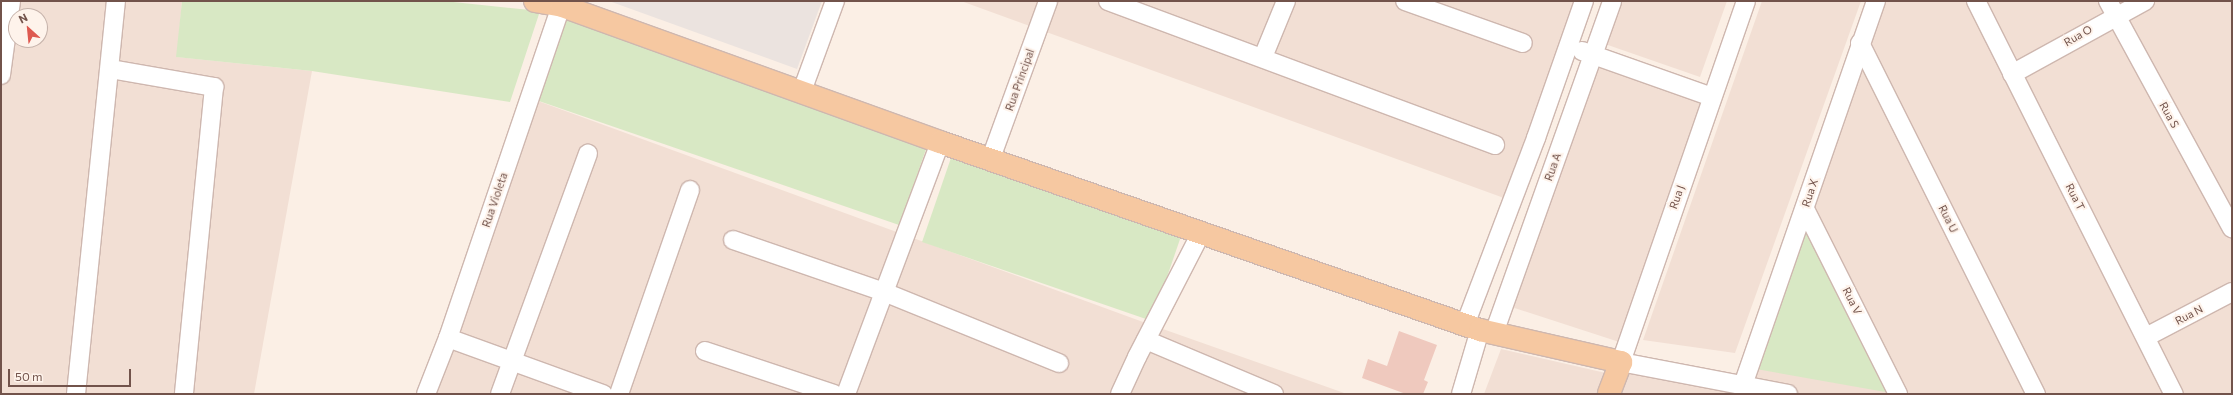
<!DOCTYPE html>
<html>
<head>
<meta charset="utf-8">
<style>
	body { margin:0 }
	#map { position:relative; width:2233px; height:395px; overflow:hidden; background:#fbefe5; font-family:Commissioner,sans-serif }
	div>[style] { position:absolute }
	.residential>* { inset:0; background:#f2dfd4; transform-origin:0 0 }
	.industrial>* { inset:0; background:#ebe3df }
	.green>* { inset:0; background:#d8e8c4; transform-origin:0 0 }
	.building>* { inset:0; background:#efc9be }
	.roads { filter:drop-shadow(1px 0 #ceb7af) drop-shadow(-1px 0 #ceb7af) drop-shadow(0 1px #ceb7af) drop-shadow(0 -1px #ceb7af) }
	.minor>* { height:18px; margin:-9px; padding:0 9px; transform-origin:9px; border-radius:9px; background:#fff }
	.major>* { height:22px; margin:-11px; padding:0 11px; transform-origin:11px; border-radius:11px; background:#f6c8a1 }
	span { translate:-50% -50%; white-space:nowrap; text-align:center; line-height:1.15; -webkit-text-stroke:4px #fef3eb; paint-order:stroke }
	.street-label { font-size:11px; color:#72534b }
	.frame { position:absolute; inset:0; border:2px solid #72534b; pointer-events:none }
	.north { position:absolute; left:8px; top:8px; width:40px; height:40px; box-sizing:border-box; background:#fef3eb; border:1px solid #c6b3ab; border-radius:50%; rotate:333deg; font-size:11px; font-weight:700; line-height:16px; text-align:center; color:#72534b }
	.north::after { content:''; display:block; margin:auto; width:14px; height:18px; background:#de5950; clip-path:polygon(50% 0,100% 100%,50% 72%,0 100%) }
	.scale { position:absolute; left:8px; top:369px; width:123px; height:18px; box-sizing:border-box; border:2px solid #72534b; border-top:0; padding-left:5px; font-size:12px; line-height:14px; white-space:nowrap; color:#72534b; -webkit-text-stroke:3px #fef3eb; paint-order:stroke }
</style>
</head>
<body>
<div id="map">
	<div class="residential">
		<div style="clip-path:polygon(evenodd,1px 1px,182px 1px,177px 57px,312px 71px,254px 394px,1px 394px,1px 1px,16px 16px,40px 16px,40px 40px,16px 40px,16px 16px)"></div>
		<div style="clip-path:polygon(961px 1px,1577px 1px,1504px 198px)"></div>
		<div style="clip-path:polygon(1620px 1px,1727px 1px,1700px 77px,1605px 44px)"></div>
		<div style="clip-path:polygon(1762px 1px,1861px 1px,1735px 353px,1643px 340px)"></div>
		<div style="clip-path:polygon(1879px 1px,2232px 1px,2232px 394px,1788px 394px,1743px 385px)"></div>
		<div style="left:1586px;top:62px;width:123px;height:256px;rotate:18deg"></div>
		<div style="clip-path:polygon(538px 101px,1143px 322px,1347px 394px,430px 394px)"></div>
		<div style="clip-path:polygon(1501px 349px,1610px 374px,1603px 394px,1484px 394px)"></div>
		<div style="clip-path:polygon(1628px 369px,1754px 394px,1618px 394px)"></div>
	</div>
	<div class="industrial">
		<div style="clip-path:polygon(609px 1px,822px 1px,797px 69px)"></div>
	</div>
	<div class="green">
		<div style="clip-path:polygon(182px 1px,444px 1px,540px 11px,510px 102px,312px 71px,176px 57px)"></div>
		<div style="left:565px;top:18px;width:384px;height:87px;rotate:19deg"></div>
		<div style="left:952px;top:155px;width:243px;height:92px;rotate:19deg"></div>
		<div style="clip-path:polygon(1806px 222px,1891px 393px,1756px 369px)"></div>
	</div>
	<div class="building">
		<div style="clip-path:polygon(1399px 331px,1437px 345px,1424px 380px,1428px 382px,1423px 394px,1406px 394px,1362px 378px,1368px 359px,1387px 366px)"></div>
	</div>
	<div class="roads">
		<div class="minor">
			<div style="left:1108px;top:1px;width:413px;rotate:20.4deg"></div>
			<div style="left:1405px;top:1px;width:125px;rotate:19.6deg"></div>
			<div style="left:1746px;top:1px;width:382px;rotate:109.1deg"></div>
			<div style="left:1621px;top:362px;width:170px;rotate:10.8deg"></div>
			<div style="left:1976px;top:1px;width:440px;rotate:63.3deg"></div>
			<div style="left:2108px;top:1px;width:259px;rotate:61.4deg"></div>
			<div style="left:1860px;top:43px;width:393px;rotate:63.4deg"></div>
			<div style="left:1582px;top:51px;width:138px;rotate:19.5deg"></div>
			<div style="left:1263px;top:57px;width:61px;rotate:-67.7deg"></div>
			<div style="left:110px;top:69px;width:106px;rotate:9.8deg"></div>
			<div style="left:214px;top:87px;width:308px;rotate:95.6deg"></div>
			<div style="left:2012px;top:74px;width:152px;rotate:-28.8deg"></div>
			<div style="left:1px;top:75px;width:75px;rotate:-82.3deg"></div>
			<div style="left:802px;top:91px;width:96px;rotate:-69.9deg"></div>
			<div style="left:991px;top:158px;width:167px;rotate:-70deg"></div>
			<div style="left:1805px;top:209px;width:207px;rotate:63.3deg"></div>
			<div style="left:733px;top:240px;width:160px;rotate:19deg"></div>
			<div style="left:884px;top:292px;width:189px;rotate:22.1deg"></div>
			<div style="left:1465px;top:325px;width:200px;rotate:-69.2deg"></div>
			<div style="left:1536px;top:138px;width:145px;rotate:-70.7deg"></div>
			<div style="left:1494px;top:333px;width:352px;rotate:-70.4deg"></div>
			<div style="left:2146px;top:337px;width:97px;rotate:-27.6deg"></div>
			<div style="left:448px;top:338px;width:165px;rotate:19.9deg"></div>
			<div style="left:1146px;top:340px;width:139px;rotate:22.9deg"></div>
			<div style="left:705px;top:351px;width:136px;rotate:18.4deg"></div>
			<div style="left:1743px;top:385px;width:406px;rotate:-70.9deg"></div>
			<div style="left:76px;top:394px;width:395px;rotate:-84.2deg"></div>
			<div style="left:426px;top:394px;width:60px;rotate:-68.6deg"></div>
			<div style="left:448px;top:338px;width:356px;rotate:-71.2deg"></div>
			<div style="left:500px;top:394px;width:256px;rotate:-69.9deg"></div>
			<div style="left:619px;top:394px;width:216px;rotate:-70.8deg"></div>
			<div style="left:846px;top:394px;width:269px;rotate:-69.5deg"></div>
			<div style="left:1120px;top:394px;width:41px;rotate:-65.3deg"></div>
			<div style="left:1137px;top:357px;width:140px;rotate:-62.7deg"></div>
			<div style="left:1461px;top:394px;width:67px;rotate:-73.5deg"></div>
		</div>
		<div class="major">
			<div style="left:535px;top:1px;width:27px;rotate:10deg"></div>
			<div style="left:562px;top:6px;width:402px;rotate:19.8deg"></div>
			<div style="left:940px;top:142px;width:572px;rotate:19.2deg"></div>
			<div style="left:1480px;top:330px;width:145px;rotate:12.8deg"></div>
			<div style="left:1621px;top:362px;width:34px;rotate:111deg"></div>
		</div>
	</div>
	<div class="street-label">
		<span style="left:2078px;top:36px;rotate:-30deg">Rua O</span>
		<span style="left:1020px;top:80px;rotate:-70deg">Rua Principal</span>
		<span style="left:2169px;top:115px;rotate:61deg">Rua S</span>
		<span style="left:1553px;top:167px;rotate:-70deg">Rua A</span>
		<span style="left:1810px;top:193px;rotate:-72deg">Rua X</span>
		<span style="left:1677px;top:197px;rotate:-71deg">Rua J</span>
		<span style="left:2075px;top:197px;rotate:63deg">Rua T</span>
		<span style="left:495px;top:200px;rotate:-71deg">Rua Violeta</span>
		<span style="left:1948px;top:219px;rotate:63deg">Rua U</span>
		<span style="left:1852px;top:301px;rotate:63deg">Rua V</span>
		<span style="left:2189px;top:315px;rotate:-28deg">Rua N</span>
	</div>
	<div class="frame"></div>
	<div class="north">N</div>
	<div class="scale">50 m</div>
</div>
</body>
</html>
